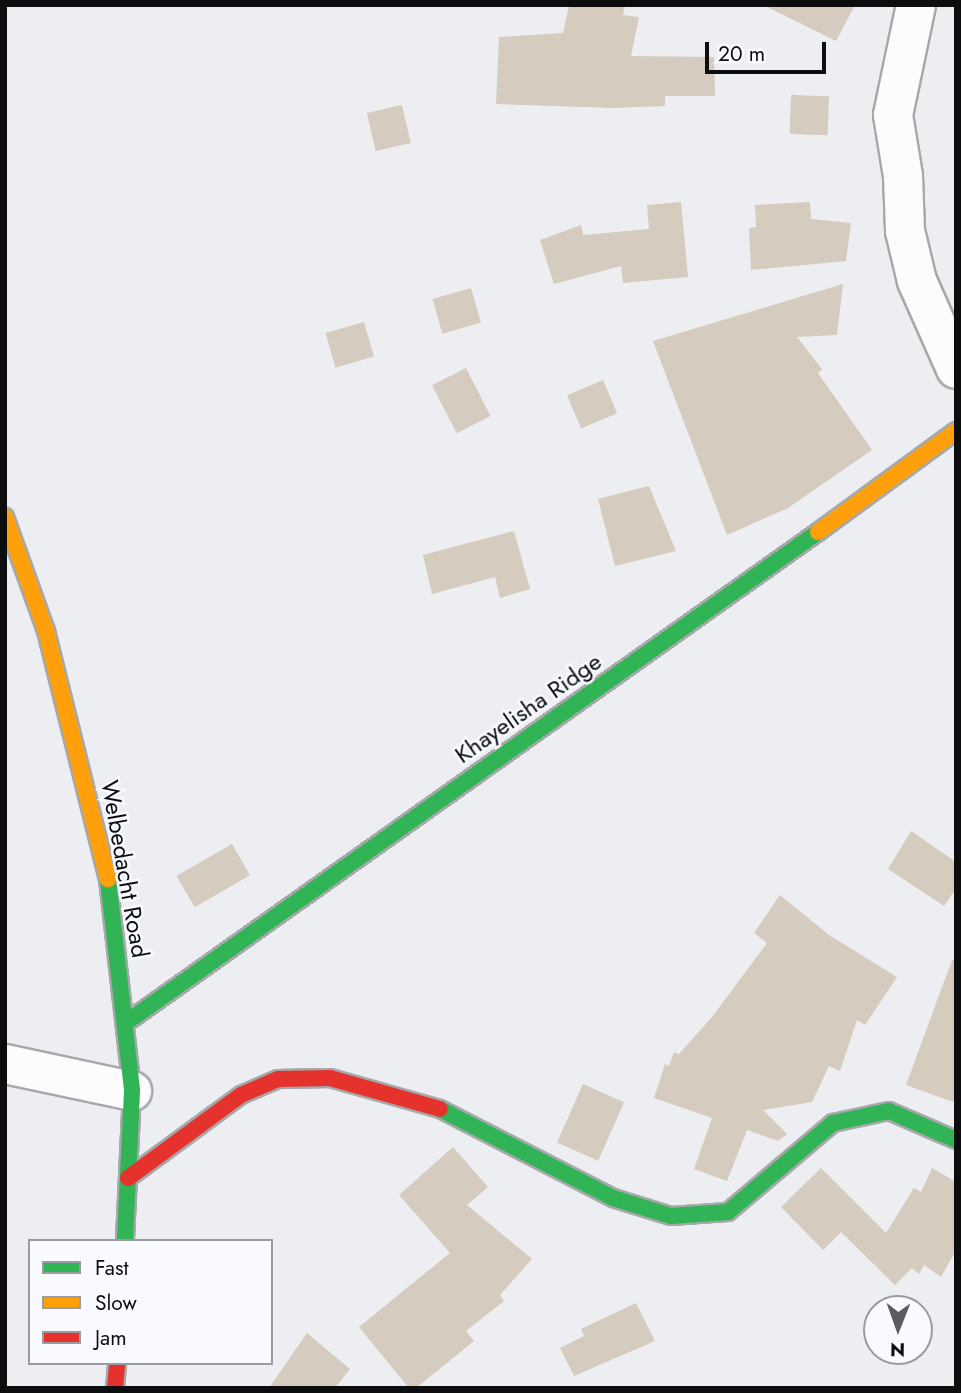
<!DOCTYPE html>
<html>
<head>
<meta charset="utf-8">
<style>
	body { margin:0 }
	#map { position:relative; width:961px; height:1393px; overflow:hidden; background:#eceef1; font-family:Jost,sans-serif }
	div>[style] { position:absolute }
	.building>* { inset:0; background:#d5cbbe; transform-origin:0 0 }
	.roads { filter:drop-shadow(2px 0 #a6a8aa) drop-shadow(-2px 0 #a6a8aa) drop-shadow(0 2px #a6a8aa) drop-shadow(0 -2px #a6a8aa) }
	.street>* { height:38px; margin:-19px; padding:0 19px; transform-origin:19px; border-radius:19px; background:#fcfcfd }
	.fast>* { height:16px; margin:-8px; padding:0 8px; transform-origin:8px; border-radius:8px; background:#30b455 }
	.slow>* { height:16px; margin:-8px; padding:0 8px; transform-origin:8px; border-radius:8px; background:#ff9f0a }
	.jam>* { height:16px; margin:-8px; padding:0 8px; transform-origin:8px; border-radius:8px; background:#e5322d }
	span { translate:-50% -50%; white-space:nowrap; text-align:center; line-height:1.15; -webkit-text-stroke:5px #f8faff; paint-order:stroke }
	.street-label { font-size:24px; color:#0b0d0f }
	.frame { position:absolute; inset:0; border:7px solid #0b0d0f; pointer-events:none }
	.legend { position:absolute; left:28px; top:1239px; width:245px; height:126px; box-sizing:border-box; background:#f8faff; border:2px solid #999b9f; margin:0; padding:9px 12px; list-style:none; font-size:21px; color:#0b0d0f }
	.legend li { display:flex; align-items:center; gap:14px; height:35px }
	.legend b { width:35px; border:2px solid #999b9f }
	.north { position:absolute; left:863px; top:1295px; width:70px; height:70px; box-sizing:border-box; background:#f8faff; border:2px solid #999b9f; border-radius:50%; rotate:181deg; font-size:19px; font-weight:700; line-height:28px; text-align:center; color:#0b0d0f }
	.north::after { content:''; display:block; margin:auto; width:24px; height:32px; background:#5a5c5e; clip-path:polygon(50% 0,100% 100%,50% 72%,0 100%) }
	.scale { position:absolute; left:705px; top:42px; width:121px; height:32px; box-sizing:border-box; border:4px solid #0b0d0f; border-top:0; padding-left:9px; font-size:21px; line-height:24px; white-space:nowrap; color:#0b0d0f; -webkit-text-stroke:5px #f8faff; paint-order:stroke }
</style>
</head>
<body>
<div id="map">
	<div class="building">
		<div style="clip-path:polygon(569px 5px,625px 5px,623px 15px,639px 17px,631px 56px,714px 57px,715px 96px,665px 96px,665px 106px,614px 108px,496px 104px,499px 37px,563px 33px)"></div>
		<div style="clip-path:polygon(763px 5px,855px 5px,836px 41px)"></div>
		<div style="left:791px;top:95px;width:38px;height:39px;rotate:2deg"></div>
		<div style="left:402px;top:105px;width:39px;height:36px;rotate:77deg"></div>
		<div style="clip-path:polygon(681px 202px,688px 277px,623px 283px,621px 266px,554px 284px,540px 240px,581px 225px,583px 235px,649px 229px,647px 205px)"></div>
		<div style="clip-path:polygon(810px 202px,811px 219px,851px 223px,846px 261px,751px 270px,749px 228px,756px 227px,755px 205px)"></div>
		<div style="clip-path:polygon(843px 284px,837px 335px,797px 337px,822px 369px,818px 373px,872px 450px,788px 508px,727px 535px,653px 341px)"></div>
		<div style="left:471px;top:288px;width:36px;height:40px;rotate:74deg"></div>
		<div style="left:364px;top:322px;width:36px;height:40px;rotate:74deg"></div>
		<div style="left:466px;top:368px;width:54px;height:38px;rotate:63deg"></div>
		<div style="left:603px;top:380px;width:36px;height:39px;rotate:67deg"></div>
		<div style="clip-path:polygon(649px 486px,676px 551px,615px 566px,598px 499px)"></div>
		<div style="clip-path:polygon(514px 531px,530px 589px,500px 598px,495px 577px,432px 594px,423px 555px)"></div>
		<div style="clip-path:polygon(911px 831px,956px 862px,956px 889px,944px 906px,888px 869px)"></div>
		<div style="left:232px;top:844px;width:36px;height:64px;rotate:60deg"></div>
		<div style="clip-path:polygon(780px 895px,829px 935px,897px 977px,865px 1025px,857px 1020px,840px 1071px,829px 1066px,812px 1102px,763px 1110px,787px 1134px,778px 1141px,747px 1130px,727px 1181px,694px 1169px,712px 1118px,654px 1098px,665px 1064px,669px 1066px,674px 1052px,679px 1054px,712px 1017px,767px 943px,754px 933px)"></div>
		<div style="clip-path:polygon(952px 960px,956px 960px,956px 1103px,906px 1085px)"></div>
		<div style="left:583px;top:1084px;width:45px;height:64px;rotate:24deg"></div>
		<div style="clip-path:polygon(453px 1147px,488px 1187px,467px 1205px,532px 1259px,500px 1295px,504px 1301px,466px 1331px,474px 1341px,416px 1388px,409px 1388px,359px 1327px,450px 1253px,399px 1195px)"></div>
		<div style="clip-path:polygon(821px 1168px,886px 1233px,914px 1188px,921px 1192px,932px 1168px,956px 1182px,956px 1250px,941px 1277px,924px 1265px,919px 1274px,912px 1268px,895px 1285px,841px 1232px,823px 1250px,781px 1207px)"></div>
		<div style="clip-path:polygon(636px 1303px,655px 1341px,574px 1376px,560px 1348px,584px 1336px,581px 1329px)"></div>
		<div style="clip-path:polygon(307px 1333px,350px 1369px,335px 1388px,269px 1388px)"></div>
	</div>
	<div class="roads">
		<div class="street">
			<div style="left:916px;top:5px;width:112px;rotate:101.8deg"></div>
			<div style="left:893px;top:115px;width:62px;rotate:80.7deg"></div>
			<div style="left:903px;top:176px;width:55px;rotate:87.9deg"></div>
			<div style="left:905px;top:231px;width:51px;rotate:76.5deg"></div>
			<div style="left:917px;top:281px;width:96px;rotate:66.1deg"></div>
			<div style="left:5px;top:1064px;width:130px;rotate:12deg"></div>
		</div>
		<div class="fast">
			<div style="left:108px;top:879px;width:213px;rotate:83.5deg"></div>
			<div style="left:132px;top:1091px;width:150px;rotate:92.7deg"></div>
			<div style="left:127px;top:1022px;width:847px;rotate:-35.34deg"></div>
			<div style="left:440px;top:1109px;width:195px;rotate:27.2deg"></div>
			<div style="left:613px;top:1198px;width:61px;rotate:17.2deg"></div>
			<div style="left:671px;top:1216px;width:57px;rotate:-4deg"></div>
			<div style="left:728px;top:1212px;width:138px;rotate:-40.3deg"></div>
			<div style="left:833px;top:1123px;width:57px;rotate:-12.1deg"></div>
			<div style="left:889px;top:1111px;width:73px;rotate:23.4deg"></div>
		</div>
		<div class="slow">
			<div style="left:5px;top:517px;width:121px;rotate:70.2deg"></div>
			<div style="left:46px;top:631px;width:256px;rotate:76deg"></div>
			<div style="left:818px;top:532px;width:171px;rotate:-36.2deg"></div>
		</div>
		<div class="jam">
			<div style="left:128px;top:1178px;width:140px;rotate:-36.3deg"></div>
			<div style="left:241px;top:1095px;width:40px;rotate:-23.4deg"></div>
			<div style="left:278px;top:1079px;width:52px;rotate:-1.1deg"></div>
			<div style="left:330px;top:1078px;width:114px;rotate:15.7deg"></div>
			<div style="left:115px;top:1388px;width:25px;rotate:-85deg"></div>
		</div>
	</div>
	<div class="street-label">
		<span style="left:528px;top:708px;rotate:-35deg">Khayelisha Ridge</span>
		<span style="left:125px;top:869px;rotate:80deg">Welbedacht Road</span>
	</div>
	<div class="frame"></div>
	<ul class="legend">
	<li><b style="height:9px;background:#30b455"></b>Fast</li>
	<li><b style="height:9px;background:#ff9f0a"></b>Slow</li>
	<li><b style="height:9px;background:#e5322d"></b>Jam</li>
	</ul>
	<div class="north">N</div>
	<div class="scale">20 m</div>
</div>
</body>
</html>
